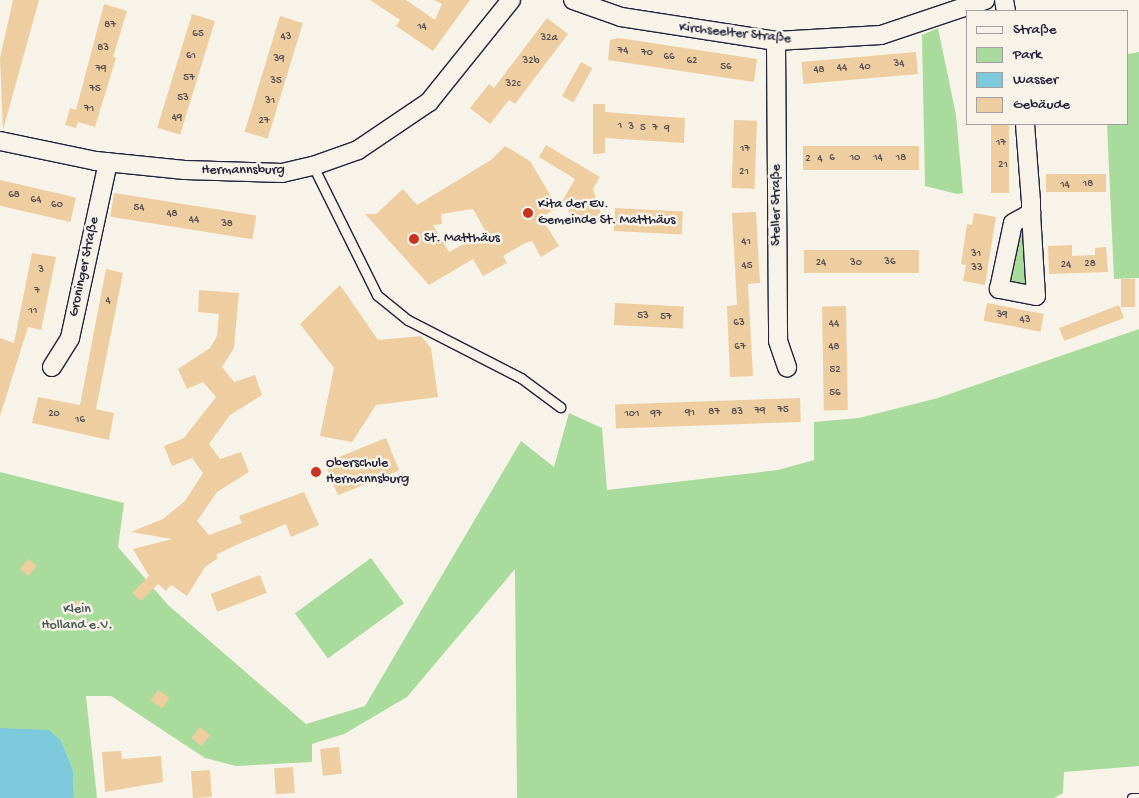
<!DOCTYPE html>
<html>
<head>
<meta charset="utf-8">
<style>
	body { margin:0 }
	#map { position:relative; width:1139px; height:798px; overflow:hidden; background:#f7f3e8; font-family:"Gochi Hand",sans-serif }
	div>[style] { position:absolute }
	.green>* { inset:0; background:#a9db9c; transform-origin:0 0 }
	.water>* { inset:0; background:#7bc9da }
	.building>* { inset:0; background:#eecea0; transform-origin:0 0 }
	.roads { filter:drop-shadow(1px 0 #22223b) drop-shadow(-1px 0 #22223b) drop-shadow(0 1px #22223b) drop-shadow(0 -1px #22223b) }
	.lane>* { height:9px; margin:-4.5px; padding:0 4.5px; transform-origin:4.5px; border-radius:4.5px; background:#f7f3e8 }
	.street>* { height:18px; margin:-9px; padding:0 9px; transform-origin:9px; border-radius:9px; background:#f7f3e8 }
	.dots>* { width:14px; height:14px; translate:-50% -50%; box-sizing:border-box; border:2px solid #f7f3e8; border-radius:50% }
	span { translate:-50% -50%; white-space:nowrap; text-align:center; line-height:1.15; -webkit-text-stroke:5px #f7f3e8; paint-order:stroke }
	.number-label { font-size:11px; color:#554d54 }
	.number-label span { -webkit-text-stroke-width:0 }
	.street-label { font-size:14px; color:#22223b }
	.poi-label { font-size:14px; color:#22223b }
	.left { translate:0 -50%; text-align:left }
	.park-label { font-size:14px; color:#4a5a58 }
	.legend { position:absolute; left:966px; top:10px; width:162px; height:115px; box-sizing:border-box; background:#f7f3e8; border:1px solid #a29fa3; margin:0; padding:6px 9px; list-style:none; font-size:15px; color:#22223b }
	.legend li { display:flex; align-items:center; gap:10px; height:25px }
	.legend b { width:25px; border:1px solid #a29fa3 }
</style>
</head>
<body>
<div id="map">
	<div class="green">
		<div style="clip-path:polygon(938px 28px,956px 115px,963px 193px,957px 194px,925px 186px,922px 35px)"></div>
		<div style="clip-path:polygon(1139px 52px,1139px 278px,1114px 279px,1107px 124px,1128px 124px,1128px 54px)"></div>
		<div style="clip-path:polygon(1024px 230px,1028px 289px,1007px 286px,1018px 233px)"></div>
		<div style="clip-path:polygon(1139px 329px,1139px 766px,1064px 772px,1063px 793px,1054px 798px,517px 798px,515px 569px,407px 697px,344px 734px,312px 744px,312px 762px,236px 766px,205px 758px,111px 696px,86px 696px,97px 798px,74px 798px,73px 770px,61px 741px,0 728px,0 472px,124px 503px,118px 547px,168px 605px,306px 724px,365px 706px,521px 441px,554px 467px,569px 413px,602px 428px,607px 490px,778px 470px,814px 460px,814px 422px,859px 418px,938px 398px)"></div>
		<div style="left:371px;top:558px;width:56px;height:94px;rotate:54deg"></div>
	</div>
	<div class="water">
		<div style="clip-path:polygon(0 728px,49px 730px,61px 741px,73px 770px,74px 798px,0 798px)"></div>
	</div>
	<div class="building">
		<div style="clip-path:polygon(13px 0,39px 0,3px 130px,0 58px)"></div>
		<div style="clip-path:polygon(370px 0,406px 0,435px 20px,442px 4px,434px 0,470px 0,433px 51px,396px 26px,400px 20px)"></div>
		<div style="clip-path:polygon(104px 4px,127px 11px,113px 57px,116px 58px,95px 127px,78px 122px,76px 128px,65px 125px,70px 108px,76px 110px)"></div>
		<div style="left:192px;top:14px;width:24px;height:119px;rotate:17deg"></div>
		<div style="left:280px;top:16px;width:24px;height:121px;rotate:17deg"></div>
		<div style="clip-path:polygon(547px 18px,568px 34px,515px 104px,509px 100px,490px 124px,470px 108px,489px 84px,494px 88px)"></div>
		<div style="clip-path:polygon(619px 38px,757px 59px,754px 82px,608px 60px,610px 40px)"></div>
		<div style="left:916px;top:52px;width:22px;height:115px;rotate:85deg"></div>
		<div style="left:581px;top:62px;width:13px;height:39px;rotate:29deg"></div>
		<div style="clip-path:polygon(593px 104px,605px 104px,605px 112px,685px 118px,684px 143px,605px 138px,605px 153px,593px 154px)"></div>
		<div style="left:734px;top:120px;width:23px;height:68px;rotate:2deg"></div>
		<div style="left:991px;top:124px;width:18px;height:69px"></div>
		<div style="clip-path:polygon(546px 145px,600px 177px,593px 189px,601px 214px,569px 226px,569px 202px,558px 208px,575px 179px,539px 157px)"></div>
		<div style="clip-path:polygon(evenodd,505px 146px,530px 161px,558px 208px,541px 217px,559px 246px,541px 257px,532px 241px,525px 243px,503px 256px,507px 263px,483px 276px,473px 259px,429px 285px,365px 214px,376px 214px,403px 189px,417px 205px,491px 160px,505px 146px,473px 209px,486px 232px,449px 252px,433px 225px,442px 224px,441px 214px,473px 209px)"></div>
		<div style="left:919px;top:146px;width:24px;height:116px;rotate:90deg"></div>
		<div style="left:1106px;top:174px;width:18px;height:60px;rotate:90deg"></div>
		<div style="left:0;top:180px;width:78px;height:25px;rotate:13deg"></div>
		<div style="left:114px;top:193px;width:144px;height:24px;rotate:9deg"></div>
		<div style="left:615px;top:208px;width:68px;height:23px;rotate:3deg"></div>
		<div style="clip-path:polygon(756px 212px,760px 283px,748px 284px,753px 376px,730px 377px,727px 306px,737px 305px,732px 213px)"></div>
		<div style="clip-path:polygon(974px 213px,996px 217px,985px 285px,963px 281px,966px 265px,961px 264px,967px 224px,972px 225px)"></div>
		<div style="clip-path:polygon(1072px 245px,1072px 256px,1095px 255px,1095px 248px,1106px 247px,1108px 272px,1049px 274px,1048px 246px)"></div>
		<div style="left:919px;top:250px;width:23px;height:115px;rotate:90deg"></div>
		<div style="clip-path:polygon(32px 253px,56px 257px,41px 330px,28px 327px,0 416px,0 338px,14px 343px)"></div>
		<div style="clip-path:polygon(106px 269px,123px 273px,96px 409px,114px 413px,109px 440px,32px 423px,38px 397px,80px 405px)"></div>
		<div style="left:1135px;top:279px;width:28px;height:14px;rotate:90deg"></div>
		<div style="clip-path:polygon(340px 285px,378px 340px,421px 336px,431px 348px,438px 397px,376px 405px,352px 442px,320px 436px,334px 368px,300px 324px)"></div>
		<div style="clip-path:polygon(199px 290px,239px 293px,234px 348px,222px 367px,234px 382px,255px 375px,262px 395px,230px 415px,209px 444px,220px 459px,241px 452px,249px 472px,217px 492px,197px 521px,209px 535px,242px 523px,239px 516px,304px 492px,319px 525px,291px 537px,286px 524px,236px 545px,216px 555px,218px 558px,205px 567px,187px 596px,171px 585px,166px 591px,158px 584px,141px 601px,132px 593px,149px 576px,133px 549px,172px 539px,131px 532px,163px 519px,185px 501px,203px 473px,192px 458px,172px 466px,164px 446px,184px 438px,216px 397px,203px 382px,187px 389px,178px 369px,210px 348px,217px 336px,219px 314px,198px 312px)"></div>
		<div style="left:615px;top:303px;width:69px;height:22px;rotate:3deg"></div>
		<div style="left:987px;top:303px;width:58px;height:18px;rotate:11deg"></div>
		<div style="left:1119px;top:305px;width:14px;height:64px;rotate:69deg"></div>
		<div style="left:846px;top:306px;width:104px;height:24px;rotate:89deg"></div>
		<div style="left:800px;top:398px;width:24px;height:185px;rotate:88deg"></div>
		<div style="left:386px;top:438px;width:35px;height:66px;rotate:68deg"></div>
		<div style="left:28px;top:559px;width:11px;height:13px;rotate:38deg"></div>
		<div style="left:260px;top:575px;width:19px;height:53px;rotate:69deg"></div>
		<div style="left:78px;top:600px;width:12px;height:13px;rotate:48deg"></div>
		<div style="left:158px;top:690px;width:14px;height:13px;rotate:34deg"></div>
		<div style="left:200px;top:727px;width:13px;height:14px;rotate:39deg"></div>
		<div style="left:339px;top:747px;width:27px;height:19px;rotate:84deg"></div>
		<div style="clip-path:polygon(121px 751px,122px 759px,161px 756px,163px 782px,105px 792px,102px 752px)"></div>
		<div style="left:293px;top:767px;width:26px;height:19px;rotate:86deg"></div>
		<div style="left:210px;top:770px;width:27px;height:19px;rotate:86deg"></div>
	</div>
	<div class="roads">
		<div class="lane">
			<div style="left:313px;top:166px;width:144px;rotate:63.6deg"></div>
			<div style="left:377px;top:295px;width:40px;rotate:39deg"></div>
			<div style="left:408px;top:320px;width:127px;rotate:27.2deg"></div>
			<div style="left:521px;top:378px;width:49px;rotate:36.6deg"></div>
			<div style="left:1132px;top:798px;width:7px"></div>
		</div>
		<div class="street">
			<div style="left:573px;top:0;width:51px;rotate:19.5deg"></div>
			<div style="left:621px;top:17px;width:157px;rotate:8.8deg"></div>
			<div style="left:776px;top:41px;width:105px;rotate:-3.3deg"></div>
			<div style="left:881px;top:35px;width:110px;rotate:-18.6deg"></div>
			<div style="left:1004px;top:0;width:11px;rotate:80deg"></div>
			<div style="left:776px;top:41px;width:300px;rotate:89.6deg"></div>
			<div style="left:778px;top:341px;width:28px;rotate:71deg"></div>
			<div style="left:1025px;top:124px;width:78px;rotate:85.6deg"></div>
			<div style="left:1031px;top:202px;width:11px;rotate:90deg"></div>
			<div style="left:1031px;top:213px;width:83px;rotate:86.6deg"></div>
			<div style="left:1036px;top:296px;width:38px;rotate:-169deg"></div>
			<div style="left:999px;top:289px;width:67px;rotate:-78deg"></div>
			<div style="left:1013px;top:223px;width:21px;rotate:-29deg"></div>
			<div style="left:0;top:141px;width:98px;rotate:11.8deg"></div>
			<div style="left:96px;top:161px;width:89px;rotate:5.8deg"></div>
			<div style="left:185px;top:170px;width:97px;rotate:1.8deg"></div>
			<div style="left:282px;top:173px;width:32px;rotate:-13deg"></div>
			<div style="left:313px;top:166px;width:48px;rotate:-19.6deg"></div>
			<div style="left:358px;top:150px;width:86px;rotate:-34.1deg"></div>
			<div style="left:429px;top:102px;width:131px;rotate:-51.2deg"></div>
			<div style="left:52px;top:367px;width:34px;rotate:-58deg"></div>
			<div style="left:70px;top:338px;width:180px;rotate:-77.8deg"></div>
		</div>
	</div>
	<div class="dots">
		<div style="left:528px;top:213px;background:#c8321e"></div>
		<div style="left:414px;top:239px;background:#c8321e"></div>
		<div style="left:316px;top:472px;background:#c8321e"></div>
	</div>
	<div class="number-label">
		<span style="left:110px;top:25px">87</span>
		<span style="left:422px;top:27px">14</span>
		<span style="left:198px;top:34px">65</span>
		<span style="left:286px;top:37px">43</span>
		<span style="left:549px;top:38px">32a</span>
		<span style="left:103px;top:48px">83</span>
		<span style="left:623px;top:51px">74</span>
		<span style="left:647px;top:53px">70</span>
		<span style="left:191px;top:56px">61</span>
		<span style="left:669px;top:57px">66</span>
		<span style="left:279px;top:59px">39</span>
		<span style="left:531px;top:61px">32b</span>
		<span style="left:692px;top:61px">62</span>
		<span style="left:899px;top:64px">34</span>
		<span style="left:726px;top:67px">56</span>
		<span style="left:865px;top:67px">40</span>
		<span style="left:842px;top:68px">44</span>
		<span style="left:101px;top:69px">79</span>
		<span style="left:819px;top:70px">48</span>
		<span style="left:189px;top:78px">57</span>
		<span style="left:276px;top:81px">35</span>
		<span style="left:513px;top:84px">32c</span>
		<span style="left:95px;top:89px">75</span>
		<span style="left:183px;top:98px">53</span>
		<span style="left:270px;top:101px">31</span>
		<span style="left:89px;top:109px">71</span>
		<span style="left:177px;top:118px">49</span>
		<span style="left:264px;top:121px">27</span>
		<span style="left:620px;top:126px">1</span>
		<span style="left:631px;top:127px">3</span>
		<span style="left:643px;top:128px">5</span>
		<span style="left:655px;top:128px">7</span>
		<span style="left:667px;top:129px">9</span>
		<span style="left:1001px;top:143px">17</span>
		<span style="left:745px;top:149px">17</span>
		<span style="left:832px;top:158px">6</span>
		<span style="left:855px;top:158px">10</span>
		<span style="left:878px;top:158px">14</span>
		<span style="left:901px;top:158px">18</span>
		<span style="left:808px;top:159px">2</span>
		<span style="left:820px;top:159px">4</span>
		<span style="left:1003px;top:165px">21</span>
		<span style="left:744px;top:172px">21</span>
		<span style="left:1088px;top:184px">18</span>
		<span style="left:1065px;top:185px">14</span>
		<span style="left:14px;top:195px">68</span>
		<span style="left:36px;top:200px">64</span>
		<span style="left:57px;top:205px">60</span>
		<span style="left:139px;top:208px">54</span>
		<span style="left:172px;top:214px">48</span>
		<span style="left:194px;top:220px">44</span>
		<span style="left:227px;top:224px">38</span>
		<span style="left:746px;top:242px">41</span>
		<span style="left:976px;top:254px">31</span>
		<span style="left:890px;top:262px">36</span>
		<span style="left:821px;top:263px">24</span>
		<span style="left:856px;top:263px">30</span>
		<span style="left:1090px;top:264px">28</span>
		<span style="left:1066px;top:265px">24</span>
		<span style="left:747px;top:266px">45</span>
		<span style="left:977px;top:268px">33</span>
		<span style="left:41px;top:270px">3</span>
		<span style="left:37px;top:291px">7</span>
		<span style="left:108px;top:301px">4</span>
		<span style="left:33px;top:311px">11</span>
		<span style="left:1002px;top:315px">39</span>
		<span style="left:643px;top:316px">53</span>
		<span style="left:666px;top:317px">57</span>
		<span style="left:1025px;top:320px">43</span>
		<span style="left:739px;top:323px">63</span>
		<span style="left:834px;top:324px">44</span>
		<span style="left:740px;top:347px">67</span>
		<span style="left:834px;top:347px">48</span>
		<span style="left:835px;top:370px">52</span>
		<span style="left:835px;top:393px">56</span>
		<span style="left:783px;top:410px">75</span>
		<span style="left:760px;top:411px">79</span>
		<span style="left:714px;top:412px">87</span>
		<span style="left:737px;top:412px">83</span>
		<span style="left:690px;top:413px">91</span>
		<span style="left:54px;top:414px">20</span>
		<span style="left:632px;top:414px">101</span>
		<span style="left:656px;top:414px">97</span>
		<span style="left:80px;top:420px">16</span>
	</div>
	<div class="street-label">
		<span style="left:735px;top:34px;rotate:6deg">Kirchseelter Straße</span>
		<span style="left:243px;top:171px">Hermannsburg</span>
		<span style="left:777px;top:205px;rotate:-90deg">Steller Straße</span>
		<span style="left:85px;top:267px;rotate:-78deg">Groninger Straße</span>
	</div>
	<div class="poi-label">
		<span class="left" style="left:538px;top:213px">Kita der Ev.<br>Gemeinde St. Matthäus</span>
		<span class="left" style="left:424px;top:239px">St. Matthäus</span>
		<span class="left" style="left:326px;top:472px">Oberschule<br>Hermannsburg</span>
	</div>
	<div class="park-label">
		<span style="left:77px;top:618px">Klein<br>Holland e.V.</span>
	</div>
	<ul class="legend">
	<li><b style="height:6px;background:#f7f3e8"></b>Straße</li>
	<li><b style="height:14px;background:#a9db9c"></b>Park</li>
	<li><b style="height:14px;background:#7bc9da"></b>Wasser</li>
	<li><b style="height:14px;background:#eecea0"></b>Gebäude</li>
	</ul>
</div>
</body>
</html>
